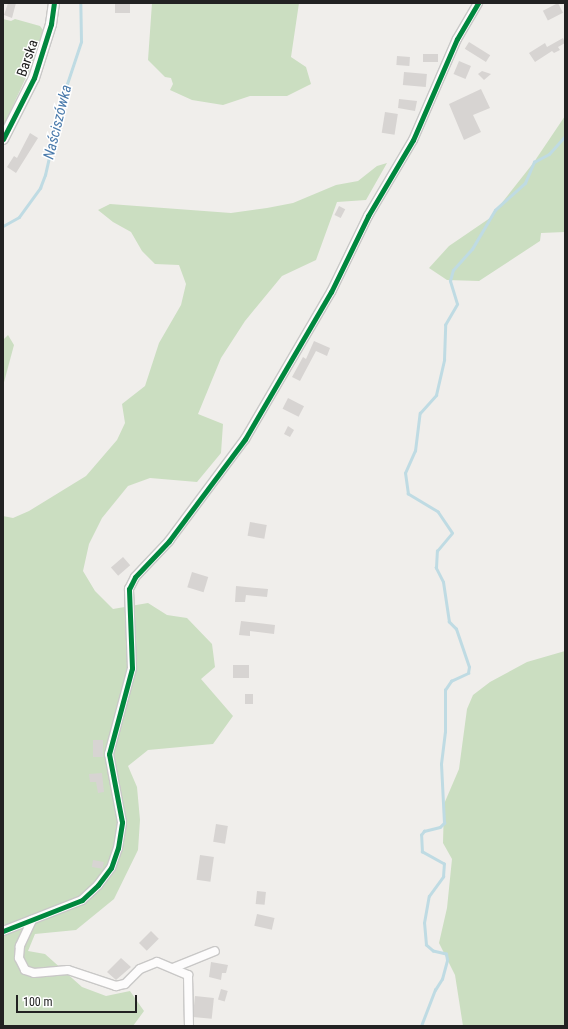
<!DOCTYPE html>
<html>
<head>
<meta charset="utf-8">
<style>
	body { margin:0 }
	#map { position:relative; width:568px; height:1029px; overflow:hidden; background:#f0eeeb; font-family:"Roboto Condensed",sans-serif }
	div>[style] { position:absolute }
	.forest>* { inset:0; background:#cbdec1 }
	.stream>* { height:2.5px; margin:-1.25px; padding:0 1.25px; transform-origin:1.25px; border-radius:1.25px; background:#bfdbe3 }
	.building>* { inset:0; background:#d7d4d2; transform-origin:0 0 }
	.roads { filter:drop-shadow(1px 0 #c9c8c7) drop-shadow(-1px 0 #c9c8c7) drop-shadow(0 1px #c9c8c7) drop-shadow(0 -1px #c9c8c7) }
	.minor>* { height:8px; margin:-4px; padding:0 4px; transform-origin:4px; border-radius:4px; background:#fdfcfc }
	.tertiary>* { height:10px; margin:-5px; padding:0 5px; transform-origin:5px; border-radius:5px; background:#fdfcfc }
	.cycleway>* { height:5px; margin:-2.5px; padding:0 2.5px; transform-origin:2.5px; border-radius:2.5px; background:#00873e }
	span { translate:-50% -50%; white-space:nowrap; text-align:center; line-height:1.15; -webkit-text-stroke:3px #fff; paint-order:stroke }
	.street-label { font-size:14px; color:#222 }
	.water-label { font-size:15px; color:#4a7aab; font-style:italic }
	.frame { position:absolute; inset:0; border:4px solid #222; pointer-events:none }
	.scale { position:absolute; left:16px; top:995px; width:121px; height:18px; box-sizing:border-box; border:2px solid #222; border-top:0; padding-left:5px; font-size:12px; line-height:14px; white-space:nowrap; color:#222; -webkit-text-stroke:3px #fff; paint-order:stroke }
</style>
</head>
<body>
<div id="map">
	<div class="forest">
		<div style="clip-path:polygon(152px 3px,299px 3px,291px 57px,306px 67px,311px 84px,287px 96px,250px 96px,223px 105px,192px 100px,170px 90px,173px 84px,171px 78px,165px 77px,148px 60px)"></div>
		<div style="clip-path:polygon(3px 19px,11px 21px,15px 19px,40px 26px,43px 30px,35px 58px,3px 127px)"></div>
		<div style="clip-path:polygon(565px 116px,565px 232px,541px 233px,540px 241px,479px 281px,447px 280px,429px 268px,449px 246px,490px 218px,534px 162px)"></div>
		<div style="clip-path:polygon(387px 163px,366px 200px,337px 202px,316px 260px,282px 276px,245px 321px,221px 358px,198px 414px,223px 424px,221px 453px,197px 482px,150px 478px,128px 486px,102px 518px,89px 544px,83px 571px,95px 591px,113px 609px,148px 603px,167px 615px,187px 618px,212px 644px,215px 667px,201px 679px,233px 716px,213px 744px,148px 750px,128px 766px,137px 787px,140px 820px,138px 850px,114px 899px,76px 930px,35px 934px,28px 951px,45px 954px,82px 987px,106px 996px,130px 991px,144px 1011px,133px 1026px,3px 1026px,3px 516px,13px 518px,29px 511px,86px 476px,117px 440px,125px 423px,122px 404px,145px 386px,159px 343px,181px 305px,186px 284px,179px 265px,155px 264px,142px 251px,131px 232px,113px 222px,98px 210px,110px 204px,231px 213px,267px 208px,293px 203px,336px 185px,358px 181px,377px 166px)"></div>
		<div style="clip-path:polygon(8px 335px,14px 345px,3px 386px,3px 340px)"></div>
		<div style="clip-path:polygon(565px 651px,565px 1026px,463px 1026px,455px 975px,439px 943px,447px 908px,452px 859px,443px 843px,444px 804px,459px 769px,467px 709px,473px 695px,490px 682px,527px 662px)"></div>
	</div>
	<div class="stream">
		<div style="left:3px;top:226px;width:18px;rotate:-29deg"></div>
		<div style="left:19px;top:217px;width:36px;rotate:-54deg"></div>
		<div style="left:40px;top:188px;width:14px;rotate:-69deg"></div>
		<div style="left:45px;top:175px;width:81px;rotate:-77.2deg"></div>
		<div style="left:63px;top:96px;width:57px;rotate:-71.6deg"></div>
		<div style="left:81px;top:42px;width:39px;rotate:-91deg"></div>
		<div style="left:421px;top:1026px;width:39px;rotate:-69deg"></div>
		<div style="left:435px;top:990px;width:13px;rotate:-58deg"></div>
		<div style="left:442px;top:979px;width:20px;rotate:-75deg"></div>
		<div style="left:447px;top:960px;width:6px;rotate:-99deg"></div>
		<div style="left:446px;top:954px;width:13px;rotate:-167deg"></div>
		<div style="left:433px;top:951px;width:9px;rotate:-139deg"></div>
		<div style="left:426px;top:945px;width:22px;rotate:-95deg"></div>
		<div style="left:424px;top:923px;width:27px;rotate:-80deg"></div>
		<div style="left:429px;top:896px;width:24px;rotate:-54deg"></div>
		<div style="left:443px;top:877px;width:13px;rotate:-86deg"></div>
		<div style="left:444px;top:864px;width:25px;rotate:-151deg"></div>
		<div style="left:422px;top:852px;width:17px;rotate:-93deg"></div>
		<div style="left:421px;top:835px;width:5px;rotate:-53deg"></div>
		<div style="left:424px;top:831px;width:16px;rotate:-14deg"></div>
		<div style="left:440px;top:827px;width:6px;rotate:-45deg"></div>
		<div style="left:444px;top:823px;width:59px;rotate:-92.9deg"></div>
		<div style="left:441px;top:764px;width:32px;rotate:-83deg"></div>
		<div style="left:445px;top:732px;width:42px;rotate:-90deg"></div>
		<div style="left:445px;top:690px;width:11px;rotate:-56deg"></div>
		<div style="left:451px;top:681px;width:19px;rotate:-25deg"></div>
		<div style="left:468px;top:673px;width:6px;rotate:-81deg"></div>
		<div style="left:469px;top:667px;width:40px;rotate:-108.9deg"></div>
		<div style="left:456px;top:629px;width:10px;rotate:-135deg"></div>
		<div style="left:449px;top:622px;width:40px;rotate:-98.5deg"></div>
		<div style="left:443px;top:582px;width:16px;rotate:-117deg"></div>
		<div style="left:436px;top:568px;width:17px;rotate:-87deg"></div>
		<div style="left:437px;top:551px;width:23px;rotate:-50deg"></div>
		<div style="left:452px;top:533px;width:25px;rotate:-124deg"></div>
		<div style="left:438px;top:512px;width:35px;rotate:-149deg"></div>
		<div style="left:408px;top:494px;width:21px;rotate:-98deg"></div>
		<div style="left:405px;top:473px;width:24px;rotate:-66deg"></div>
		<div style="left:415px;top:451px;width:38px;rotate:-83deg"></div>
		<div style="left:420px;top:413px;width:24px;rotate:-48deg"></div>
		<div style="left:436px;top:395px;width:36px;rotate:-77deg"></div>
		<div style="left:444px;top:360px;width:35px;rotate:-88deg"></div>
		<div style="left:445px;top:325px;width:24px;rotate:-60deg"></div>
		<div style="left:457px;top:304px;width:24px;rotate:-107deg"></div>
		<div style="left:450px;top:281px;width:11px;rotate:-75deg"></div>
		<div style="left:453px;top:270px;width:28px;rotate:-48deg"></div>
		<div style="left:472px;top:249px;width:45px;rotate:-59.5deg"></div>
		<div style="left:495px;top:210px;width:40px;rotate:-42deg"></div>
		<div style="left:525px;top:183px;width:23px;rotate:-67deg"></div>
		<div style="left:534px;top:162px;width:17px;rotate:-28deg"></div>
		<div style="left:549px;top:154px;width:24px;rotate:-48deg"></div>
	</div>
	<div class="building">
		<div style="clip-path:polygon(8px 3px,16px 3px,12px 18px,4px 15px)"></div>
		<div style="left:115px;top:3px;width:15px;height:10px"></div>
		<div style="left:558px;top:3px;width:11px;height:17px;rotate:63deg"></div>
		<div style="clip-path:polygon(563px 38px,565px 43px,558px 47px,560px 50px,554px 53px,552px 51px,535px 62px,529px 53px,545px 43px,547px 47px)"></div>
		<div style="left:469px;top:42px;width:25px;height:8px;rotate:32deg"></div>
		<div style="left:423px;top:54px;width:15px;height:8px"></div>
		<div style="left:397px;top:56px;width:13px;height:9px;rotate:4deg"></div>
		<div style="left:459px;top:61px;width:13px;height:14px;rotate:23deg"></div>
		<div style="clip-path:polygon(482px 71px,491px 74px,484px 80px,478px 74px)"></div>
		<div style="left:404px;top:72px;width:23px;height:13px;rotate:5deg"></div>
		<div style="clip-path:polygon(481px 89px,490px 108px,473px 115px,481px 132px,464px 140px,449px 104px)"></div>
		<div style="clip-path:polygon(399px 99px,417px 101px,415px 111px,398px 108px)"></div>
		<div style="left:385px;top:112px;width:13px;height:21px;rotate:9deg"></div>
		<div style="clip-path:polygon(30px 133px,38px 138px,16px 173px,7px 167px,14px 156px,17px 158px)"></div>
		<div style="left:339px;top:206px;width:7px;height:10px;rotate:27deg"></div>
		<div style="clip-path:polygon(314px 341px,330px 348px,327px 356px,316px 351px,300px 381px,292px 377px,303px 357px,306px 359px)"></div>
		<div style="left:288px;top:398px;width:18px;height:12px;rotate:27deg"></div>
		<div style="clip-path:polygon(288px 426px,294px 430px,290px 437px,284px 434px)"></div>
		<div style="left:250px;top:522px;width:17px;height:14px;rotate:10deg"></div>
		<div style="left:123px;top:557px;width:11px;height:16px;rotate:49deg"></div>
		<div style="left:192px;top:572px;width:17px;height:16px;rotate:17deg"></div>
		<div style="clip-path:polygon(236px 586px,268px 589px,267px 597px,246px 595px,245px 602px,235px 602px)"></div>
		<div style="clip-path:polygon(241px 621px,275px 625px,274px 634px,250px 631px,250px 636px,239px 635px)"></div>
		<div style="left:233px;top:665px;width:16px;height:13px"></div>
		<div style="left:245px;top:694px;width:8px;height:10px"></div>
		<div style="left:103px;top:740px;width:17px;height:10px;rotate:90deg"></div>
		<div style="clip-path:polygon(102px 773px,104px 792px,98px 793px,96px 782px,90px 782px,89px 774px)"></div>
		<div style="left:216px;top:824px;width:12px;height:18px;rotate:9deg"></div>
		<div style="left:200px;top:855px;width:14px;height:25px;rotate:8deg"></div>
		<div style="left:93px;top:860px;width:11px;height:7px;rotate:10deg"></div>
		<div style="left:257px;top:891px;width:9px;height:13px;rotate:6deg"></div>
		<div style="left:257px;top:914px;width:18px;height:12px;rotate:13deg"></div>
		<div style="left:151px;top:931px;width:11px;height:17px;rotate:45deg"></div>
		<div style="clip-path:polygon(121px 958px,131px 967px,116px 980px,107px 972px)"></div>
		<div style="clip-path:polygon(211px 962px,228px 965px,226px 973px,222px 973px,221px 980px,209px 977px)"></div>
		<div style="left:221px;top:989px;width:7px;height:11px;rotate:16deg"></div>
		<div style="left:195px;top:996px;width:19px;height:21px;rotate:6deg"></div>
	</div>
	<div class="roads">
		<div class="minor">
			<div style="left:32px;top:920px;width:29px;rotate:115deg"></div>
			<div style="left:20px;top:946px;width:12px;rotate:95deg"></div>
			<div style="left:19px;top:958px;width:13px;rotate:63deg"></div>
			<div style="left:25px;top:970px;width:9px;rotate:18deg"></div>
			<div style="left:34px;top:973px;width:34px;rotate:-5deg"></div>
			<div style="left:68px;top:970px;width:51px;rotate:18.4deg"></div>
			<div style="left:116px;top:986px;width:9px;rotate:-13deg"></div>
			<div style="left:125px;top:984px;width:21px;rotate:-45deg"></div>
			<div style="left:140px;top:969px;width:18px;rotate:-22deg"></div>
			<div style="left:157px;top:962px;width:34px;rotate:23deg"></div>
			<div style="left:188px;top:975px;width:51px;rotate:88.9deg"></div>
			<div style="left:3px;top:931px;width:85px;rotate:-21.4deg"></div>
			<div style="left:82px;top:900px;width:22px;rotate:-43deg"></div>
			<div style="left:98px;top:885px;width:21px;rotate:-53deg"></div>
			<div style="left:111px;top:868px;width:21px;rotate:-71deg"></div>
			<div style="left:118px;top:848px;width:26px;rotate:-81deg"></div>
			<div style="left:122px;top:822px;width:69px;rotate:-100.8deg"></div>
			<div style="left:109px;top:754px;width:89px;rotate:-75deg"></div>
			<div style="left:132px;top:668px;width:79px;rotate:-92.2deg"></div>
			<div style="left:129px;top:589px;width:13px;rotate:-63deg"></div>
			<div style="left:135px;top:577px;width:50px;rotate:-46.6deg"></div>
			<div style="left:169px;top:541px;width:127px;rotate:-53.3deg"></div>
			<div style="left:245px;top:439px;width:170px;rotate:-59.7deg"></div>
			<div style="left:331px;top:292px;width:85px;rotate:-64deg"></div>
			<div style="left:368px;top:216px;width:88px;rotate:-59.4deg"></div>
			<div style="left:413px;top:140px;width:110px;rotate:-66.5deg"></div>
			<div style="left:457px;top:39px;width:42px;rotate:-59.7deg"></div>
			<div style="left:173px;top:968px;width:45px;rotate:-22deg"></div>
		</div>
		<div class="tertiary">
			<div style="left:3px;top:139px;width:68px;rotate:-63.1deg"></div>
			<div style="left:34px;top:78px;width:57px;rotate:-72.5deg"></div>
			<div style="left:51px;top:24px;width:21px;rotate:-82deg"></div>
		</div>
	</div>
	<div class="cycleway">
		<div style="left:3px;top:139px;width:68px;rotate:-63.1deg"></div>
		<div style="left:34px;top:78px;width:57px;rotate:-72.5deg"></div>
		<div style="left:51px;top:24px;width:21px;rotate:-82deg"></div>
		<div style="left:3px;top:931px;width:85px;rotate:-21.4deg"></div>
		<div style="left:82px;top:900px;width:22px;rotate:-43deg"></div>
		<div style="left:98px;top:885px;width:21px;rotate:-53deg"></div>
		<div style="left:111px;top:868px;width:21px;rotate:-71deg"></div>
		<div style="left:118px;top:848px;width:26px;rotate:-81deg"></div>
		<div style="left:122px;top:822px;width:69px;rotate:-100.8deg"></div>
		<div style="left:109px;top:754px;width:89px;rotate:-75deg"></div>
		<div style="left:132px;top:668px;width:79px;rotate:-92.2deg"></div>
		<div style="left:129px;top:589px;width:13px;rotate:-63deg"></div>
		<div style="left:135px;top:577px;width:50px;rotate:-46.6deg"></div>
		<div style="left:169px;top:541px;width:127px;rotate:-53.3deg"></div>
		<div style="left:245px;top:439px;width:170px;rotate:-59.7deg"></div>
		<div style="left:331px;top:292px;width:85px;rotate:-64deg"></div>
		<div style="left:368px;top:216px;width:88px;rotate:-59.4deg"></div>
		<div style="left:413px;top:140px;width:110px;rotate:-66.5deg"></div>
		<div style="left:457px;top:39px;width:42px;rotate:-59.7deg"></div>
	</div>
	<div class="street-label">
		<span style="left:27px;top:58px;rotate:-71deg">Barska</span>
	</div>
	<div class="water-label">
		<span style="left:58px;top:122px;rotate:-76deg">Naściszówka</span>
	</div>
	<div class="frame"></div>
	<div class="scale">100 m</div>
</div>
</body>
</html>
